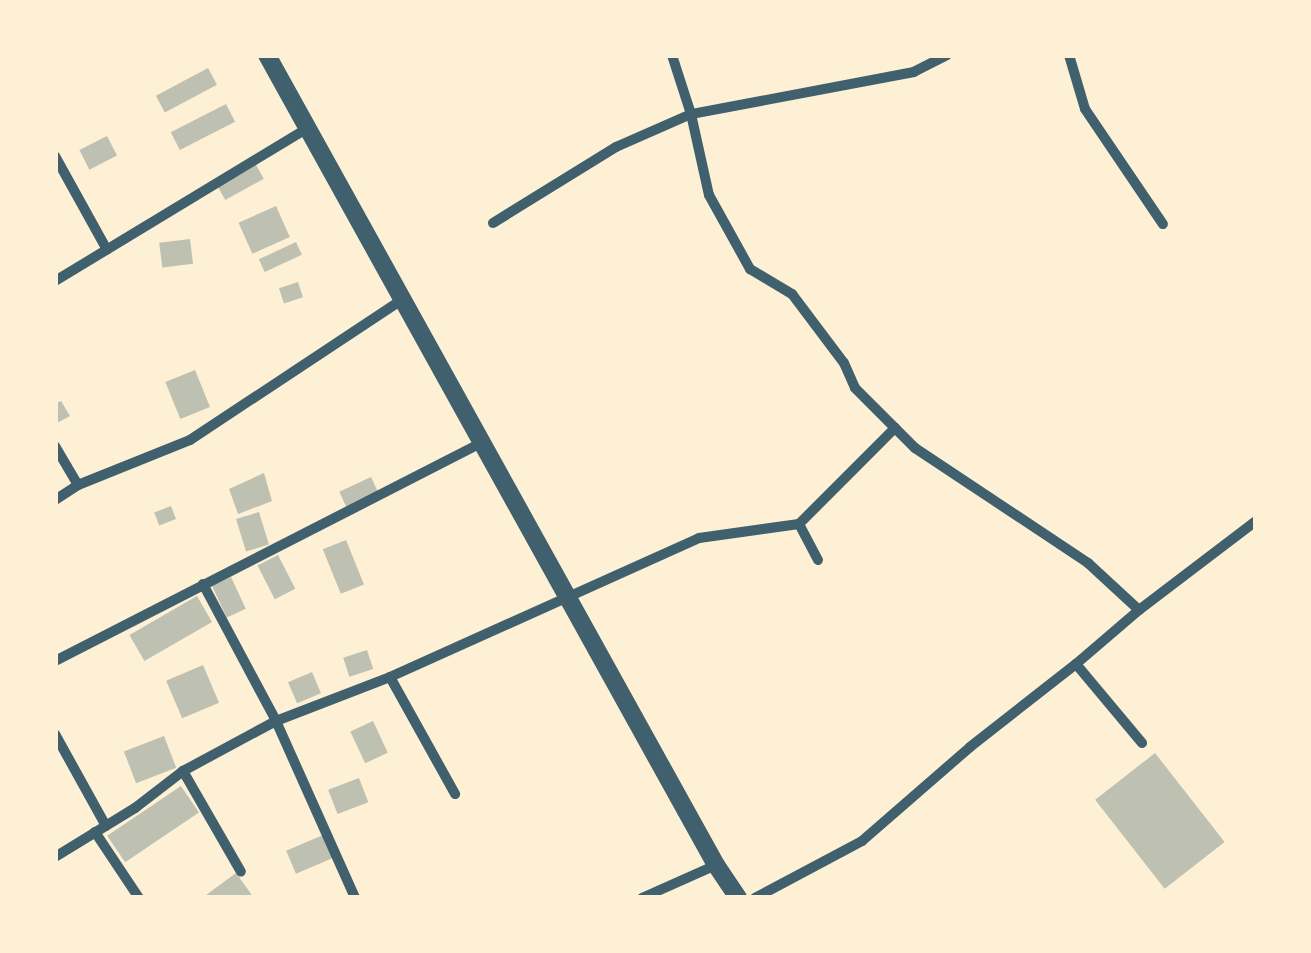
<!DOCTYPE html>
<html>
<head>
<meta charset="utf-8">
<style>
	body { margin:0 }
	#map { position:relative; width:1311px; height:953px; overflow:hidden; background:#fdf0d5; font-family:Cabin,sans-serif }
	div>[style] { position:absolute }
	.building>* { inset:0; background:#bec0b2; transform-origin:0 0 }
	.minor>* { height:10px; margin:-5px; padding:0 5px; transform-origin:5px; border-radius:5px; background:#3f606c }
	.tertiary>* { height:18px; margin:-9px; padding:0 9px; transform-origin:9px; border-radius:9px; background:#3f606c }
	span { translate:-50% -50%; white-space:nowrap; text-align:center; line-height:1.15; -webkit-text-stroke:8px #fdf0d5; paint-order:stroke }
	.frame { position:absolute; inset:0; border:58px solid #fdf0d5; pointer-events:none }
</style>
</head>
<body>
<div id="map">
	<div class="building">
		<div style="left:208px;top:68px;width:19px;height:59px;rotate:62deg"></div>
		<div style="left:226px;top:104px;width:20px;height:62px;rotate:63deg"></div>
		<div style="left:107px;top:136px;width:22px;height:31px;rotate:63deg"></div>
		<div style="left:255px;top:163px;width:18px;height:44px;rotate:61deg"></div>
		<div style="left:276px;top:206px;width:34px;height:41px;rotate:66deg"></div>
		<div style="left:190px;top:239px;width:25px;height:31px;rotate:83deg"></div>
		<div style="left:296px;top:242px;width:14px;height:41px;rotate:65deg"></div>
		<div style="left:298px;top:282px;width:16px;height:20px;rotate:72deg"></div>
		<div style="left:195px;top:370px;width:40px;height:32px;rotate:68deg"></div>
		<div style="clip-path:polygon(61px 401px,70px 416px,55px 424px,55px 404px)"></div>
		<div style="clip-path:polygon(264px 473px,272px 501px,238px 514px,229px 489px)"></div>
		<div style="left:371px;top:477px;width:19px;height:35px;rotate:65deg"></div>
		<div style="left:171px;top:506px;width:14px;height:18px;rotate:69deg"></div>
		<div style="left:259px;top:512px;width:34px;height:24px;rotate:73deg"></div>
		<div style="left:346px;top:540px;width:48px;height:25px;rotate:68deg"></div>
		<div style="left:278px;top:555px;width:38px;height:23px;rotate:63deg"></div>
		<div style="left:231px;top:577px;width:35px;height:21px;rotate:65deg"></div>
		<div style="left:197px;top:596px;width:30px;height:78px;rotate:60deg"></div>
		<div style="left:367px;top:650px;width:20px;height:25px;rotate:72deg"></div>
		<div style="left:203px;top:665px;width:41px;height:40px;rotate:67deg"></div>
		<div style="left:312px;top:672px;width:23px;height:26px;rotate:67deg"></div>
		<div style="left:373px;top:721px;width:35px;height:25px;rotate:65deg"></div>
		<div style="left:164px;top:736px;width:34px;height:43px;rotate:69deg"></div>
		<div style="left:1155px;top:753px;width:113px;height:76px;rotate:52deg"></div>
		<div style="left:359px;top:778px;width:26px;height:33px;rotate:69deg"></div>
		<div style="left:181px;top:786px;width:32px;height:89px;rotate:56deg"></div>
		<div style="left:323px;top:835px;width:25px;height:40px;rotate:67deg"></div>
		<div style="clip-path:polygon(236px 873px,254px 898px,202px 898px)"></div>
	</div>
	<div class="minor">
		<div style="left:947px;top:55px;width:37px;rotate:153deg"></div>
		<div style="left:914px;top:72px;width:227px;rotate:169.3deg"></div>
		<div style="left:691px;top:114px;width:83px;rotate:77.5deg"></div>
		<div style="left:709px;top:195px;width:85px;rotate:61deg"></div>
		<div style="left:750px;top:269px;width:49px;rotate:30.8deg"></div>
		<div style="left:792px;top:294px;width:86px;rotate:53deg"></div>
		<div style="left:844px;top:363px;width:27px;rotate:66deg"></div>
		<div style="left:855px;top:388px;width:85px;rotate:45deg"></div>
		<div style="left:915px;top:448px;width:208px;rotate:33.6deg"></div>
		<div style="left:1088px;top:563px;width:69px;rotate:42.7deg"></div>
		<div style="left:1139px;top:610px;width:147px;rotate:-37.3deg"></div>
		<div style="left:1069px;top:55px;width:56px;rotate:73.5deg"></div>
		<div style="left:1085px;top:109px;width:139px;rotate:55.9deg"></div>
		<div style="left:55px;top:156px;width:107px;rotate:61deg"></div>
		<div style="left:493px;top:223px;width:145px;rotate:-31.7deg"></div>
		<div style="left:616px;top:147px;width:82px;rotate:-23.7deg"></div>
		<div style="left:691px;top:114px;width:62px;rotate:-107.9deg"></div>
		<div style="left:55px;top:281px;width:296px;rotate:-31.2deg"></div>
		<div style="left:55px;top:446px;width:45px;rotate:59.5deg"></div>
		<div style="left:55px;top:500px;width:27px;rotate:-33deg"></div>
		<div style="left:78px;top:485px;width:121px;rotate:-21.9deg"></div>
		<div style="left:190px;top:440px;width:255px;rotate:-33.5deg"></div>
		<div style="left:818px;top:560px;width:41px;rotate:-117.8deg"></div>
		<div style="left:799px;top:524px;width:136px;rotate:-45deg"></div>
		<div style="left:203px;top:584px;width:155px;rotate:61.9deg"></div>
		<div style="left:276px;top:721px;width:194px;rotate:65.9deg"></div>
		<div style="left:1139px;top:610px;width:83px;rotate:139.4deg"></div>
		<div style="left:1076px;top:664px;width:103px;rotate:50.1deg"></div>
		<div style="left:55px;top:661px;width:481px;rotate:-27.1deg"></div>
		<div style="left:390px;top:677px;width:134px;rotate:60.9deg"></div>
		<div style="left:55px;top:734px;width:105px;rotate:61deg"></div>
		<div style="left:183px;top:771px;width:116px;rotate:60.1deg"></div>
		<div style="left:95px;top:832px;width:79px;rotate:56.3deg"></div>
		<div style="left:55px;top:857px;width:94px;rotate:-31.5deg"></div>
		<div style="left:135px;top:808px;width:61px;rotate:-37.6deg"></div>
		<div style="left:183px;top:771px;width:106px;rotate:-28.3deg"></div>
		<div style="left:276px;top:721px;width:122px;rotate:-21.1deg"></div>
		<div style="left:390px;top:677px;width:339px;rotate:-24.2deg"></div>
		<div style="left:699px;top:538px;width:101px;rotate:-8deg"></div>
		<div style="left:642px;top:898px;width:81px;rotate:-24deg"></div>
		<div style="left:755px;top:898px;width:121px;rotate:-28deg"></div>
		<div style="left:862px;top:841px;width:143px;rotate:-41deg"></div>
		<div style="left:970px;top:747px;width:135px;rotate:-38.1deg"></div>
	</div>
	<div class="tertiary">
		<div style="left:267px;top:55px;width:926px;rotate:61deg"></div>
		<div style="left:716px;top:865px;width:40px;rotate:56deg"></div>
	</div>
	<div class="frame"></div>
</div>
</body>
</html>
